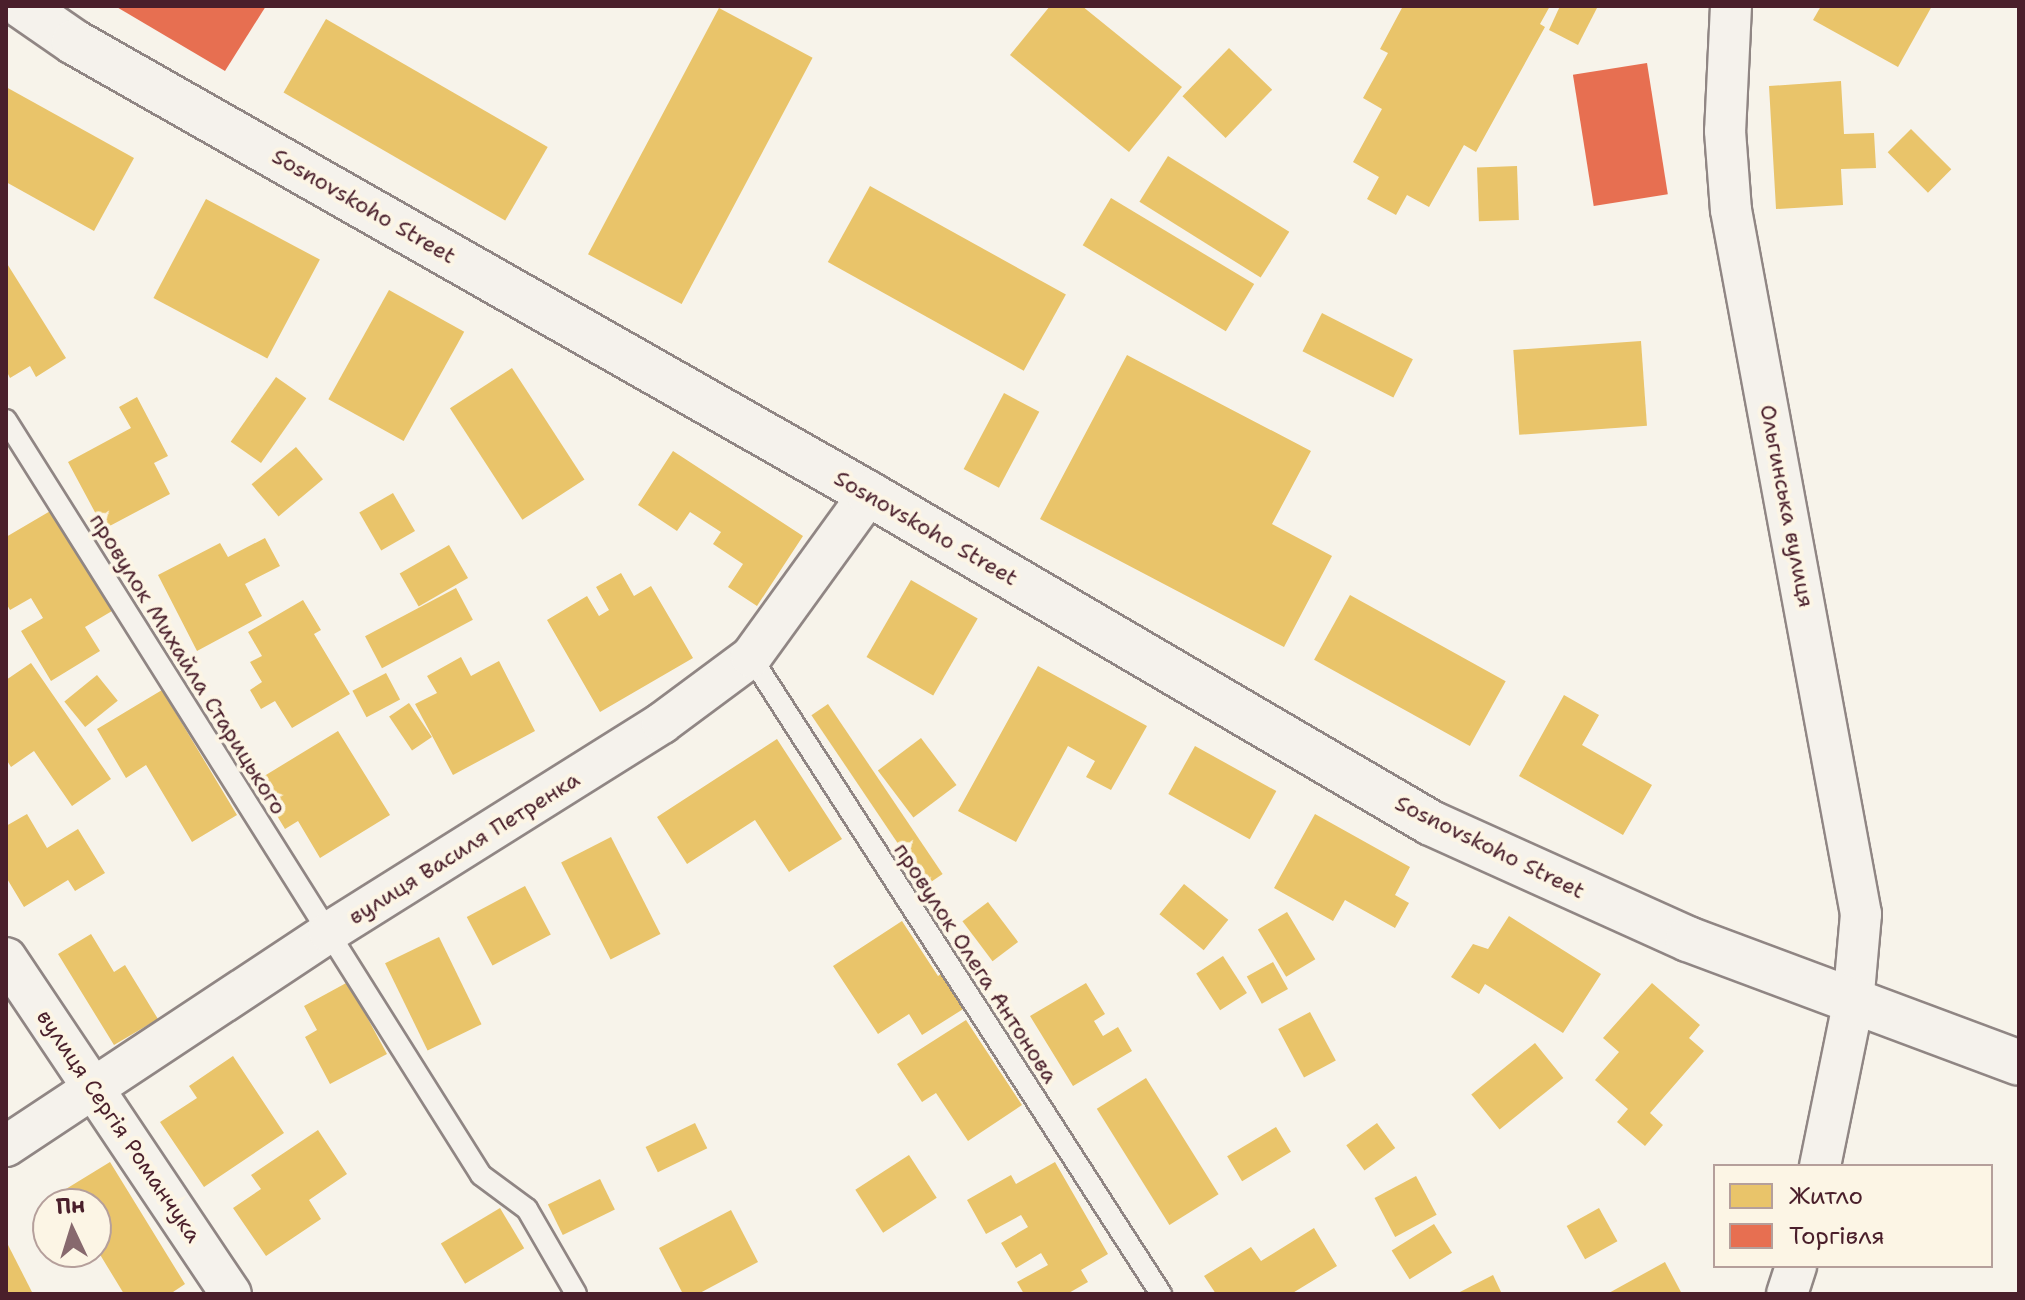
<!DOCTYPE html>
<html>
<head>
<meta charset="utf-8">
<style>
	body { margin:0 }
	#map { position:relative; width:2025px; height:1300px; overflow:hidden; background:#f7f3ea; font-family:"Shantell Sans",sans-serif }
	div>[style] { position:absolute }
	.homes>* { inset:0; background:#e9c46a; transform-origin:0 0 }
	.shops>* { inset:0; background:#e76f51; transform-origin:0 0 }
	.roads { filter:drop-shadow(2px 0 #908684) drop-shadow(-2px 0 #908684) drop-shadow(0 2px #908684) drop-shadow(0 -2px #908684) }
	.lane>* { height:20px; margin:-10px; padding:0 10px; transform-origin:10px; border-radius:10px; background:#f5f2ec }
	.street>* { height:40px; margin:-20px; padding:0 20px; transform-origin:20px; border-radius:20px; background:#f5f2ec }
	.secondary>* { height:44px; margin:-22px; padding:0 22px; transform-origin:22px; border-radius:22px; background:#f5f2ec }
	span { translate:-50% -50%; white-space:nowrap; text-align:center; line-height:1.15; -webkit-text-stroke:8px #fcf5e5; paint-order:stroke }
	.street-label { font-size:22px; color:#4a1f2b }
	.frame { position:absolute; inset:0; border:8px solid #4a1f2b; pointer-events:none }
	.legend { position:absolute; left:1713px; top:1164px; width:280px; height:104px; box-sizing:border-box; background:#fcf5e5; border:2px solid #b59f9b; margin:0; padding:10px 14px; list-style:none; font-size:24px; color:#4a1f2b }
	.legend li { display:flex; align-items:center; gap:16px; height:40px }
	.legend b { width:40px; border:2px solid #b59f9b }
	.north { position:absolute; left:32px; top:1188px; width:80px; height:80px; box-sizing:border-box; background:#fcf5e5; border:2px solid #b59f9b; border-radius:50%; rotate:356deg; font-size:22px; font-weight:700; line-height:32px; text-align:center; color:#4a1f2b }
	.north::after { content:''; display:block; margin:auto; width:28px; height:36px; background:#87696e; clip-path:polygon(50% 0,100% 100%,50% 72%,0 100%) }
</style>
</head>
<body>
<div id="map">
	<div class="homes">
		<div style="clip-path:polygon(1050px 6px,1082px 6px,1182px 87px,1129px 152px,1010px 55px)"></div>
		<div style="clip-path:polygon(1403px 6px,1550px 6px,1540px 24px,1545px 27px,1476px 152px,1464px 145px,1429px 207px,1407px 195px,1396px 215px,1367px 199px,1379px 177px,1353px 162px,1382px 109px,1363px 98px,1388px 53px,1380px 49px)"></div>
		<div style="clip-path:polygon(1560px 6px,1598px 6px,1578px 45px,1549px 30px)"></div>
		<div style="clip-path:polygon(1821px 6px,1932px 6px,1898px 67px,1813px 20px)"></div>
		<div style="left:719px;top:8px;width:106px;height:279px;rotate:28deg"></div>
		<div style="left:326px;top:19px;width:256px;height:85px;rotate:30deg"></div>
		<div style="left:1229px;top:48px;width:60px;height:67px;rotate:44deg"></div>
		<div style="clip-path:polygon(1841px 81px,1844px 134px,1874px 133px,1876px 168px,1841px 169px,1843px 205px,1776px 209px,1769px 86px)"></div>
		<div style="clip-path:polygon(6px 87px,134px 158px,94px 231px,6px 182px)"></div>
		<div style="left:1911px;top:129px;width:57px;height:33px;rotate:45deg"></div>
		<div style="left:1168px;top:156px;width:143px;height:54px;rotate:32deg"></div>
		<div style="left:1517px;top:166px;width:54px;height:40px;rotate:88deg"></div>
		<div style="left:870px;top:186px;width:224px;height:87px;rotate:29deg"></div>
		<div style="left:1111px;top:198px;width:167px;height:55px;rotate:31deg"></div>
		<div style="left:206px;top:199px;width:129px;height:112px;rotate:28deg"></div>
		<div style="clip-path:polygon(6px 262px,66px 358px,36px 377px,30px 366px,10px 378px,6px 370px)"></div>
		<div style="left:389px;top:290px;width:86px;height:125px;rotate:29deg"></div>
		<div style="left:1322px;top:313px;width:102px;height:43px;rotate:27deg"></div>
		<div style="left:1641px;top:341px;width:85px;height:128px;rotate:86deg"></div>
		<div style="clip-path:polygon(1127px 355px,1311px 451px,1272px 524px,1332px 556px,1284px 647px,1040px 519px)"></div>
		<div style="left:512px;top:368px;width:133px;height:74px;rotate:57deg"></div>
		<div style="left:276px;top:377px;width:37px;height:79px;rotate:35deg"></div>
		<div style="left:1004px;top:393px;width:40px;height:86px;rotate:28deg"></div>
		<div style="clip-path:polygon(137px 397px,168px 456px,154px 463px,170px 494px,104px 529px,68px 462px,131px 428px,119px 407px)"></div>
		<div style="left:296px;top:447px;width:42px;height:58px;rotate:50deg"></div>
		<div style="clip-path:polygon(673px 451px,803px 536px,757px 606px,728px 587px,743px 564px,713px 544px,721px 532px,690px 512px,677px 531px,638px 505px)"></div>
		<div style="left:393px;top:493px;width:44px;height:39px;rotate:60deg"></div>
		<div style="clip-path:polygon(52px 510px,112px 611px,85px 627px,100px 651px,51px 681px,21px 631px,43px 618px,31px 598px,10px 610px,6px 603px,6px 537px)"></div>
		<div style="clip-path:polygon(265px 538px,280px 566px,245px 584px,262px 616px,197px 651px,158px 575px,220px 543px,228px 557px)"></div>
		<div style="left:449px;top:545px;width:38px;height:57px;rotate:60deg"></div>
		<div style="clip-path:polygon(621px 573px,634px 596px,651px 586px,693px 658px,600px 712px,547px 620px,587px 596px,599px 616px,609px 610px,596px 587px)"></div>
		<div style="left:911px;top:580px;width:77px;height:89px;rotate:30deg"></div>
		<div style="left:456px;top:588px;width:36px;height:103px;rotate:62deg"></div>
		<div style="left:1350px;top:595px;width:178px;height:74px;rotate:29deg"></div>
		<div style="clip-path:polygon(303px 600px,321px 630px,314px 634px,350px 694px,292px 728px,275px 701px,261px 709px,250px 690px,262px 682px,250px 662px,262px 656px,248px 632px)"></div>
		<div style="clip-path:polygon(461px 657px,471px 676px,499px 661px,535px 731px,453px 775px,415px 704px,437px 693px,427px 676px)"></div>
		<div style="clip-path:polygon(31px 663px,111px 779px,72px 806px,34px 751px,11px 767px,6px 759px,6px 680px)"></div>
		<div style="clip-path:polygon(1038px 666px,1147px 726px,1111px 790px,1086px 777px,1095px 761px,1068px 746px,1016px 842px,958px 811px)"></div>
		<div style="left:386px;top:673px;width:30px;height:38px;rotate:62deg"></div>
		<div style="left:97px;top:675px;width:33px;height:42px;rotate:51deg"></div>
		<div style="clip-path:polygon(162px 690px,237px 815px,192px 842px,146px 765px,126px 778px,97px 729px)"></div>
		<div style="clip-path:polygon(1564px 695px,1599px 715px,1582px 745px,1652px 785px,1623px 835px,1519px 776px)"></div>
		<div style="left:409px;top:703px;width:41px;height:24px;rotate:56deg"></div>
		<div style="left:828px;top:704px;width:205px;height:20px;rotate:56deg"></div>
		<div style="clip-path:polygon(338px 731px,390px 815px,320px 858px,298px 821px,285px 829px,256px 781px)"></div>
		<div style="left:921px;top:738px;width:59px;height:54px;rotate:53deg"></div>
		<div style="clip-path:polygon(777px 739px,842px 839px,789px 872px,755px 820px,687px 864px,657px 817px)"></div>
		<div style="left:1195px;top:746px;width:93px;height:55px;rotate:29deg"></div>
		<div style="clip-path:polygon(27px 814px,47px 848px,78px 829px,105px 873px,75px 891px,68px 880px,24px 907px,6px 877px,6px 826px)"></div>
		<div style="clip-path:polygon(1315px 814px,1410px 867px,1395px 895px,1409px 903px,1395px 928px,1345px 900px,1333px 921px,1274px 888px)"></div>
		<div style="left:611px;top:837px;width:109px;height:56px;rotate:63deg"></div>
		<div style="left:1184px;top:884px;width:57px;height:39px;rotate:39deg"></div>
		<div style="left:525px;top:886px;width:55px;height:66px;rotate:62deg"></div>
		<div style="left:988px;top:902px;width:50px;height:32px;rotate:53deg"></div>
		<div style="left:1287px;top:912px;width:55px;height:34px;rotate:59deg"></div>
		<div style="clip-path:polygon(1509px 916px,1601px 974px,1563px 1033px,1485px 984px,1479px 994px,1451px 977px,1473px 944px,1488px 949px)"></div>
		<div style="clip-path:polygon(902px 921px,938px 976px,945px 971px,968px 1006px,922px 1035px,909px 1014px,878px 1034px,833px 966px)"></div>
		<div style="clip-path:polygon(91px 934px,114px 972px,125px 965px,158px 1019px,114px 1045px,58px 954px)"></div>
		<div style="left:439px;top:937px;width:97px;height:60px;rotate:64deg"></div>
		<div style="left:1223px;top:956px;width:44px;height:32px;rotate:57deg"></div>
		<div style="left:1273px;top:962px;width:31px;height:30px;rotate:61deg"></div>
		<div style="clip-path:polygon(348px 982px,387px 1054px,330px 1084px,305px 1037px,317px 1030px,304px 1006px)"></div>
		<div style="clip-path:polygon(1086px 983px,1105px 1014px,1094px 1021px,1103px 1036px,1118px 1027px,1132px 1051px,1073px 1086px,1030px 1016px)"></div>
		<div style="clip-path:polygon(1652px 983px,1700px 1025px,1689px 1038px,1704px 1051px,1650px 1113px,1663px 1125px,1645px 1146px,1617px 1122px,1628px 1109px,1595px 1080px,1619px 1052px,1603px 1038px)"></div>
		<div style="left:1310px;top:1012px;width:55px;height:36px;rotate:62deg"></div>
		<div style="clip-path:polygon(966px 1020px,1022px 1105px,968px 1141px,936px 1093px,922px 1102px,897px 1064px)"></div>
		<div style="left:1535px;top:1043px;width:45px;height:82px;rotate:51deg"></div>
		<div style="clip-path:polygon(233px 1056px,284px 1133px,204px 1187px,160px 1122px,197px 1098px,189px 1086px)"></div>
		<div style="left:1146px;top:1078px;width:137px;height:58px;rotate:58deg"></div>
		<div style="left:695px;top:1123px;width:28px;height:55px;rotate:64deg"></div>
		<div style="left:1377px;top:1123px;width:31px;height:38px;rotate:54deg"></div>
		<div style="left:1276px;top:1127px;width:29px;height:57px;rotate:59deg"></div>
		<div style="clip-path:polygon(318px 1130px,347px 1174px,309px 1200px,321px 1219px,266px 1256px,233px 1208px,261px 1189px,251px 1175px)"></div>
		<div style="left:909px;top:1155px;width:51px;height:64px;rotate:57deg"></div>
		<div style="clip-path:polygon(110px 1162px,185px 1284px,170px 1294px,124px 1294px,96px 1248px,96px 1204px,69px 1204px,61px 1192px)"></div>
		<div style="clip-path:polygon(1055px 1162px,1108px 1254px,1081px 1270px,1088px 1282px,1067px 1294px,1024px 1294px,1017px 1282px,1048px 1265px,1041px 1253px,1016px 1268px,1001px 1243px,1028px 1227px,1021px 1215px,986px 1234px,967px 1200px,1011px 1175px,1016px 1184px)"></div>
		<div style="left:1416px;top:1176px;width:44px;height:47px;rotate:62deg"></div>
		<div style="left:600px;top:1179px;width:34px;height:58px;rotate:64deg"></div>
		<div style="left:500px;top:1208px;width:47px;height:69px;rotate:59deg"></div>
		<div style="left:1599px;top:1208px;width:38px;height:37px;rotate:61deg"></div>
		<div style="clip-path:polygon(731px 1210px,758px 1262px,698px 1294px,683px 1294px,659px 1248px)"></div>
		<div style="left:1434px;top:1224px;width:34px;height:50px;rotate:58deg"></div>
		<div style="clip-path:polygon(1314px 1228px,1337px 1266px,1291px 1294px,1216px 1294px,1204px 1276px,1251px 1247px,1261px 1261px)"></div>
		<div style="clip-path:polygon(6px 1241px,33px 1294px,6px 1294px)"></div>
		<div style="clip-path:polygon(1665px 1262px,1682px 1294px,1607px 1294px)"></div>
		<div style="clip-path:polygon(1493px 1275px,1502px 1294px,1456px 1294px)"></div>
	</div>
	<div class="shops">
		<div style="clip-path:polygon(115px 6px,266px 6px,225px 71px)"></div>
		<div style="left:1647px;top:63px;width:133px;height:75px;rotate:81deg"></div>
	</div>
	<div class="roads">
		<div class="lane">
			<div style="left:6px;top:420px;width:892px;rotate:57.82deg"></div>
			<div style="left:481px;top:1175px;width:57px;rotate:36.5deg"></div>
			<div style="left:527px;top:1209px;width:98px;rotate:60deg"></div>
			<div style="left:751px;top:657px;width:758px;rotate:57.23deg"></div>
		</div>
		<div class="street">
			<div style="left:1731px;top:6px;width:125px;rotate:92.7deg"></div>
			<div style="left:1725px;top:131px;width:79px;rotate:85.7deg"></div>
			<div style="left:1731px;top:210px;width:716px;rotate:79.54deg"></div>
			<div style="left:1861px;top:914px;width:90px;rotate:95.1deg"></div>
			<div style="left:1853px;top:1004px;width:165px;rotate:101.5deg"></div>
			<div style="left:6px;top:958px;width:404px;rotate:56.2deg"></div>
			<div style="left:6px;top:1146px;width:387px;rotate:-33.5deg"></div>
			<div style="left:329px;top:932px;width:393px;rotate:-32.1deg"></div>
			<div style="left:662px;top:723px;width:111px;rotate:-36.6deg"></div>
			<div style="left:751px;top:657px;width:201px;rotate:-54.1deg"></div>
			<div style="left:1787px;top:1294px;width:29px;rotate:-72deg"></div>
		</div>
		<div class="secondary">
			<div style="left:22px;top:6px;width:63px;rotate:34.7deg"></div>
			<div style="left:74px;top:42px;width:915px;rotate:29.62deg"></div>
			<div style="left:869px;top:494px;width:651px;rotate:30.35deg"></div>
			<div style="left:1431px;top:823px;width:282px;rotate:24.3deg"></div>
			<div style="left:1688px;top:939px;width:353px;rotate:20.5deg"></div>
		</div>
	</div>
	<div class="street-label">
		<span style="left:364px;top:206px;rotate:30deg">Sosnovskoho Street</span>
		<span style="left:1787px;top:506px;rotate:79deg">Ольгинська вулиця</span>
		<span style="left:926px;top:528px;rotate:30deg">Sosnovskoho Street</span>
		<span style="left:188px;top:664px;rotate:58deg">провулок Михайла Старицького</span>
		<span style="left:1490px;top:847px;rotate:26deg">Sosnovskoho Street</span>
		<span style="left:464px;top:848px;rotate:-32deg">вулиця Василя Петренка</span>
		<span style="left:976px;top:963px;rotate:57deg">провулок Олега Антонова</span>
		<span style="left:119px;top:1126px;rotate:56deg">вулиця Сергія Романчука</span>
	</div>
	<div class="frame"></div>
	<ul class="legend">
	<li><b style="height:22px;background:#e9c46a"></b>Житло</li>
	<li><b style="height:22px;background:#e76f51"></b>Торгівля</li>
	</ul>
	<div class="north">Пн</div>
</div>
</body>
</html>
